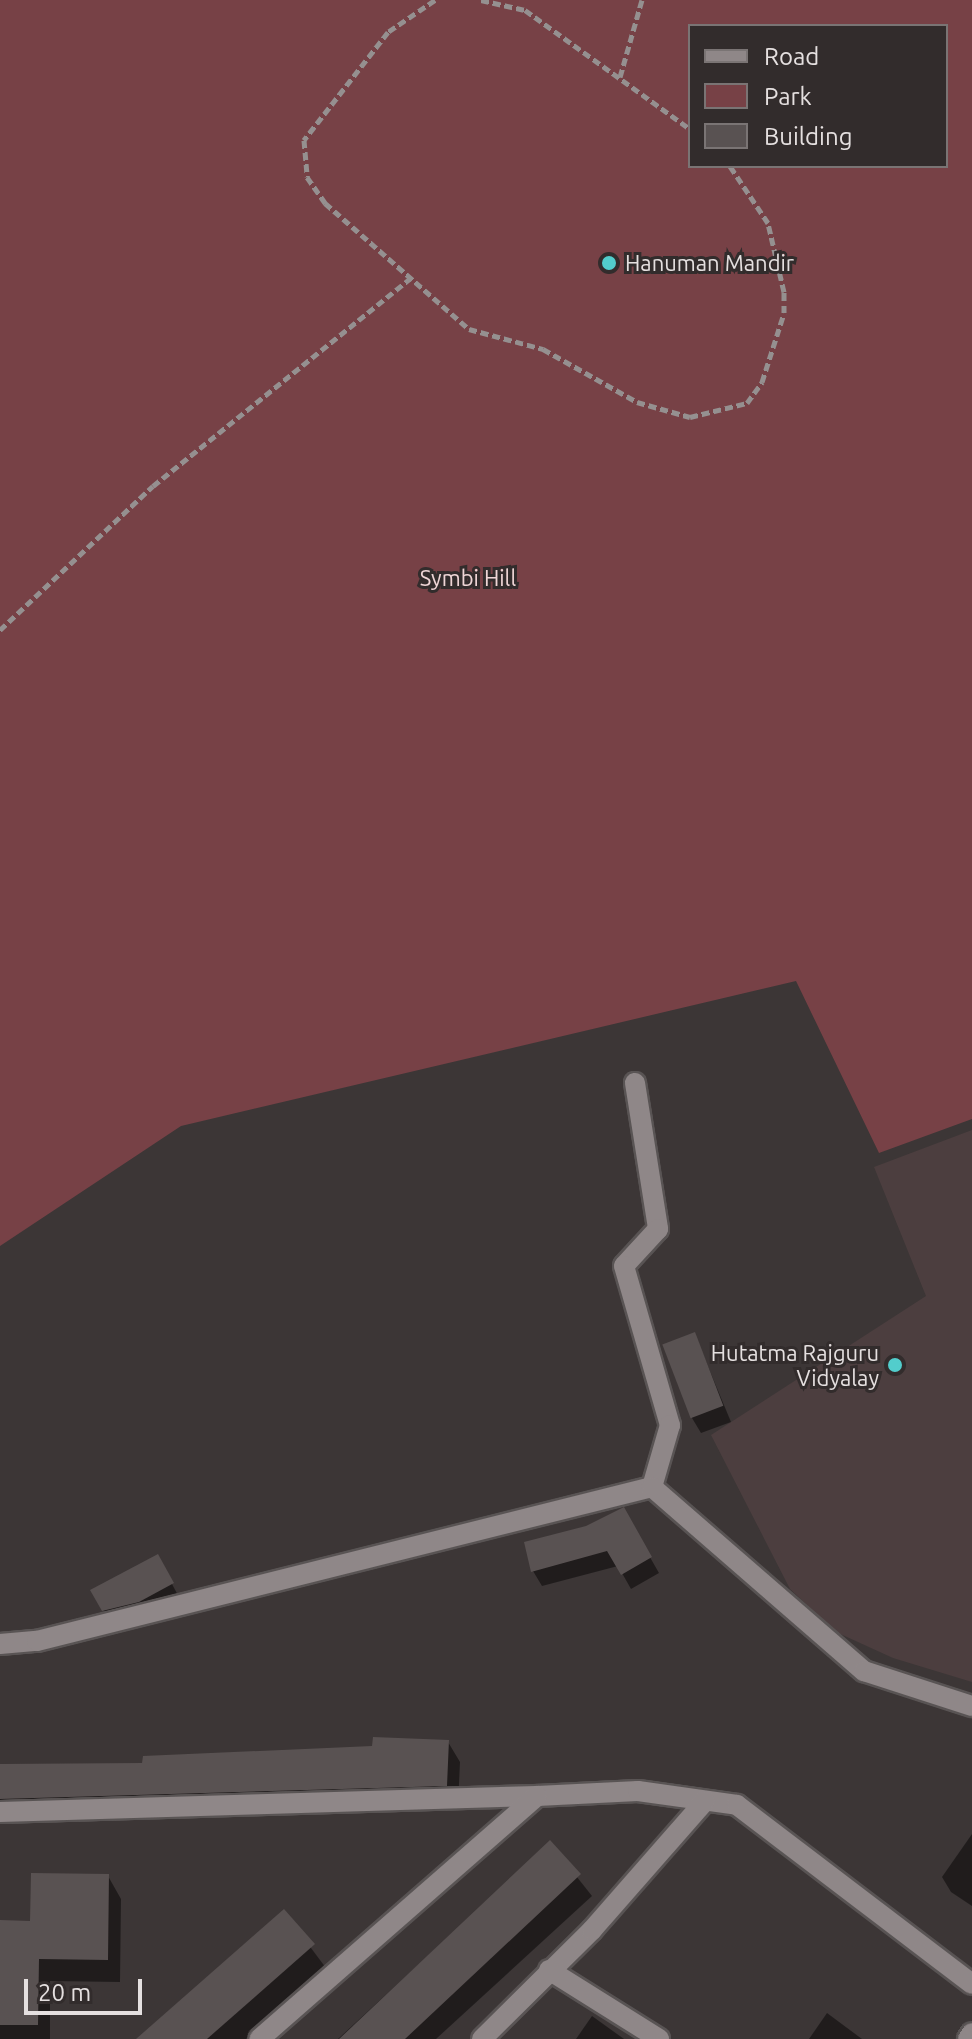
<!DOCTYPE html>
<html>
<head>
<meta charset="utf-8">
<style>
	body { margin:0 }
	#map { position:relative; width:972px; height:2039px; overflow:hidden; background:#3c3636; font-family:Ubuntu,sans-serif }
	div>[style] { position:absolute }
	.built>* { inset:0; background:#4c3e3f }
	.green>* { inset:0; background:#774146 }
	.shadow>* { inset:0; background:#0007 }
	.building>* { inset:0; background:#595252; transform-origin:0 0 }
	.path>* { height:5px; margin-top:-2.5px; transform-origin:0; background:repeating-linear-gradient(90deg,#959090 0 8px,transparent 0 12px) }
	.roads { filter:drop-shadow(2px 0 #595454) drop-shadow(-2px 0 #595454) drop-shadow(0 2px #595454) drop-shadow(0 -2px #595454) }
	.minor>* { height:20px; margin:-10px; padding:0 10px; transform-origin:10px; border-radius:10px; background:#8f8788 }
	.dots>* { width:22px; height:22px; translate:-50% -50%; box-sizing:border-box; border:4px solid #322c2c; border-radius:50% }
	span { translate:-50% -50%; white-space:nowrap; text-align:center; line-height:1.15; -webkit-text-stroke:6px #322c2c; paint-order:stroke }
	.poi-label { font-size:22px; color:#e5e0e0 }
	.left { translate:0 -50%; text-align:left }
	.right { translate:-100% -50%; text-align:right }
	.park-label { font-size:22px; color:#efd5d6 }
	.legend { position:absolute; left:688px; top:24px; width:260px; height:144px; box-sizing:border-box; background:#322c2c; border:2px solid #7a7474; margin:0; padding:10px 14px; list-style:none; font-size:24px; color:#e5e0e0 }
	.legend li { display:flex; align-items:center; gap:16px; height:40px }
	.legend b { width:40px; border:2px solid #7a7474 }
	.scale { position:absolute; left:24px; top:1979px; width:118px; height:36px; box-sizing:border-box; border:4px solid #e5e0e0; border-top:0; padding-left:10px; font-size:24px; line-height:28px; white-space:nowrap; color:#e5e0e0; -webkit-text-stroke:6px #322c2c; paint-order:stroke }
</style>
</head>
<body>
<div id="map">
	<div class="built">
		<div style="clip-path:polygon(972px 1130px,972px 1682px,893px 1658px,836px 1632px,790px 1589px,711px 1435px,926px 1296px,874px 1167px)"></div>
	</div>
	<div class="green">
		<div style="clip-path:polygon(evenodd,0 0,972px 0,972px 1119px,879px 1153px,796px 981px,181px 1126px,0 1246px,0 0,690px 26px,946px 26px,946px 166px,690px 166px,690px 26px)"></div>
	</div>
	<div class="shadow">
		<div style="clip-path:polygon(695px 1335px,731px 1422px,701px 1433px,692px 1418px)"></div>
		<div style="clip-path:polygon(623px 1510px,659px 1573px,631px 1589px,618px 1566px,542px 1586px,533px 1571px,587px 1528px)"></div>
		<div style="clip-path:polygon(157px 1556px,180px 1599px,112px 1626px,93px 1591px)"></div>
		<div style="clip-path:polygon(448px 1742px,460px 1762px,458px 1806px,0 1821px,0 1766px,144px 1765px)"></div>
		<div style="clip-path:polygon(972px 1834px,972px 1906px,951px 1892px,942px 1877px)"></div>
		<div style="clip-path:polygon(550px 1843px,592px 1896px,436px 2039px,338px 2039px)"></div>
		<div style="clip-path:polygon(108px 1876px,121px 1899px,120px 1982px,50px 1981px,50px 2039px,0 2039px,0 1922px,32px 1923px)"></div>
		<div style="clip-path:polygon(284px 1912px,326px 1968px,246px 2039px,141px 2039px)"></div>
		<div style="clip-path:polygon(827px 2013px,862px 2039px,809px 2039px)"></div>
		<div style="clip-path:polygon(592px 2016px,624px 2039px,576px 2039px)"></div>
	</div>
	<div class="building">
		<div style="left:695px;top:1332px;width:79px;height:35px;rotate:69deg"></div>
		<div style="clip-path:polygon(624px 1507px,652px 1557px,621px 1575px,607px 1551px,531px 1572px,524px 1542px,586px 1526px)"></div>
		<div style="clip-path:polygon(158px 1554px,174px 1583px,139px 1602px,102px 1611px,90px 1590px)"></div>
		<div style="clip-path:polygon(373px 1737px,449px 1740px,447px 1786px,0 1799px,0 1764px,142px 1763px,143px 1756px,372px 1746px)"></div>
		<div style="clip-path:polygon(550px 1840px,581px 1874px,405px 2039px,339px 2039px)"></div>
		<div style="clip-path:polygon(31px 1873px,109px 1874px,108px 1960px,39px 1959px,38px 2025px,0 2025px,0 1920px,30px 1921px)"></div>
		<div style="clip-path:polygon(284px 1909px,315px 1944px,207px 2039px,136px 2039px)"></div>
	</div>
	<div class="path">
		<div style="left:435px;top:0;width:57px;rotate:145.8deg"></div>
		<div style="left:388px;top:32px;width:137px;rotate:127.9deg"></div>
		<div style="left:304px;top:140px;width:37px;rotate:85deg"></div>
		<div style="left:307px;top:177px;width:32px;rotate:55deg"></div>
		<div style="left:325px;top:203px;width:191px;rotate:41.2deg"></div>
		<div style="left:469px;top:329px;width:77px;rotate:15.1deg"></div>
		<div style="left:543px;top:349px;width:108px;rotate:29.4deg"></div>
		<div style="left:637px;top:402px;width:55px;rotate:15.8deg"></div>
		<div style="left:690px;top:417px;width:59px;rotate:-13.8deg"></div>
		<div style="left:747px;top:403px;width:26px;rotate:-54deg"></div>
		<div style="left:762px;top:382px;width:72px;rotate:-72.3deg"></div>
		<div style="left:784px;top:313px;width:21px;rotate:-90deg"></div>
		<div style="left:784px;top:292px;width:71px;rotate:-103.1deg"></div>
		<div style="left:768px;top:223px;width:69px;rotate:-123.7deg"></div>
		<div style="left:481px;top:0;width:45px;rotate:12.8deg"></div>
		<div style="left:525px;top:10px;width:203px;rotate:35.8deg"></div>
		<div style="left:620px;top:77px;width:80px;rotate:-74.1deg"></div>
		<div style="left:0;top:630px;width:210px;rotate:-43.3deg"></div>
		<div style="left:153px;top:486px;width:331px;rotate:-38.9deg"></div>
	</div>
	<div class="roads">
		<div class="minor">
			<div style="left:635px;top:1083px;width:148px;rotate:81deg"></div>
			<div style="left:658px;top:1229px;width:50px;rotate:132.6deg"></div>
			<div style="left:624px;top:1266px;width:166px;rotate:73.9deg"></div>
			<div style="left:670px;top:1425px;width:65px;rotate:106.2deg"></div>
			<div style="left:0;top:1644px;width:37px;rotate:-5deg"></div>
			<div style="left:37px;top:1641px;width:634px;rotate:-14.06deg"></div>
			<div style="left:652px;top:1487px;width:281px;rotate:41deg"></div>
			<div style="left:864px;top:1671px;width:114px;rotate:18deg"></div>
			<div style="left:537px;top:1796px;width:101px;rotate:-2.8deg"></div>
			<div style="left:638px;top:1791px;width:100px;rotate:8deg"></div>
			<div style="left:737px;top:1805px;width:295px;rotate:37.3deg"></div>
			<div style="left:0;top:1812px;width:537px;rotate:-1.71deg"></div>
			<div style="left:537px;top:1796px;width:369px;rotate:138.8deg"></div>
			<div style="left:549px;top:1970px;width:130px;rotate:32.1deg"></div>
			<div style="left:482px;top:2039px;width:155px;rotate:-44.7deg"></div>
			<div style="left:592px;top:1930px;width:171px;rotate:-48.8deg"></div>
			<div style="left:968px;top:2039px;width:7px;rotate:-56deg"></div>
		</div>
	</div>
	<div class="dots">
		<div style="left:609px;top:263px;background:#52cdcc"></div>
		<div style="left:895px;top:1365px;background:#52cdcc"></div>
	</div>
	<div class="poi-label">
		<span class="left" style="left:625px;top:263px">Hanuman Mandir</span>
		<span class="right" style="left:879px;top:1365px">Hutatma Rajguru<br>Vidyalay</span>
	</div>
	<div class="park-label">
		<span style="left:468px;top:578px">Symbi Hill</span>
	</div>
	<ul class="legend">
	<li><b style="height:10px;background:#8f8788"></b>Road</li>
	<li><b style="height:22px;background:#774146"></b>Park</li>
	<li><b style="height:22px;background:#595252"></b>Building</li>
	</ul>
	<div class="scale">20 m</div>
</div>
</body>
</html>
